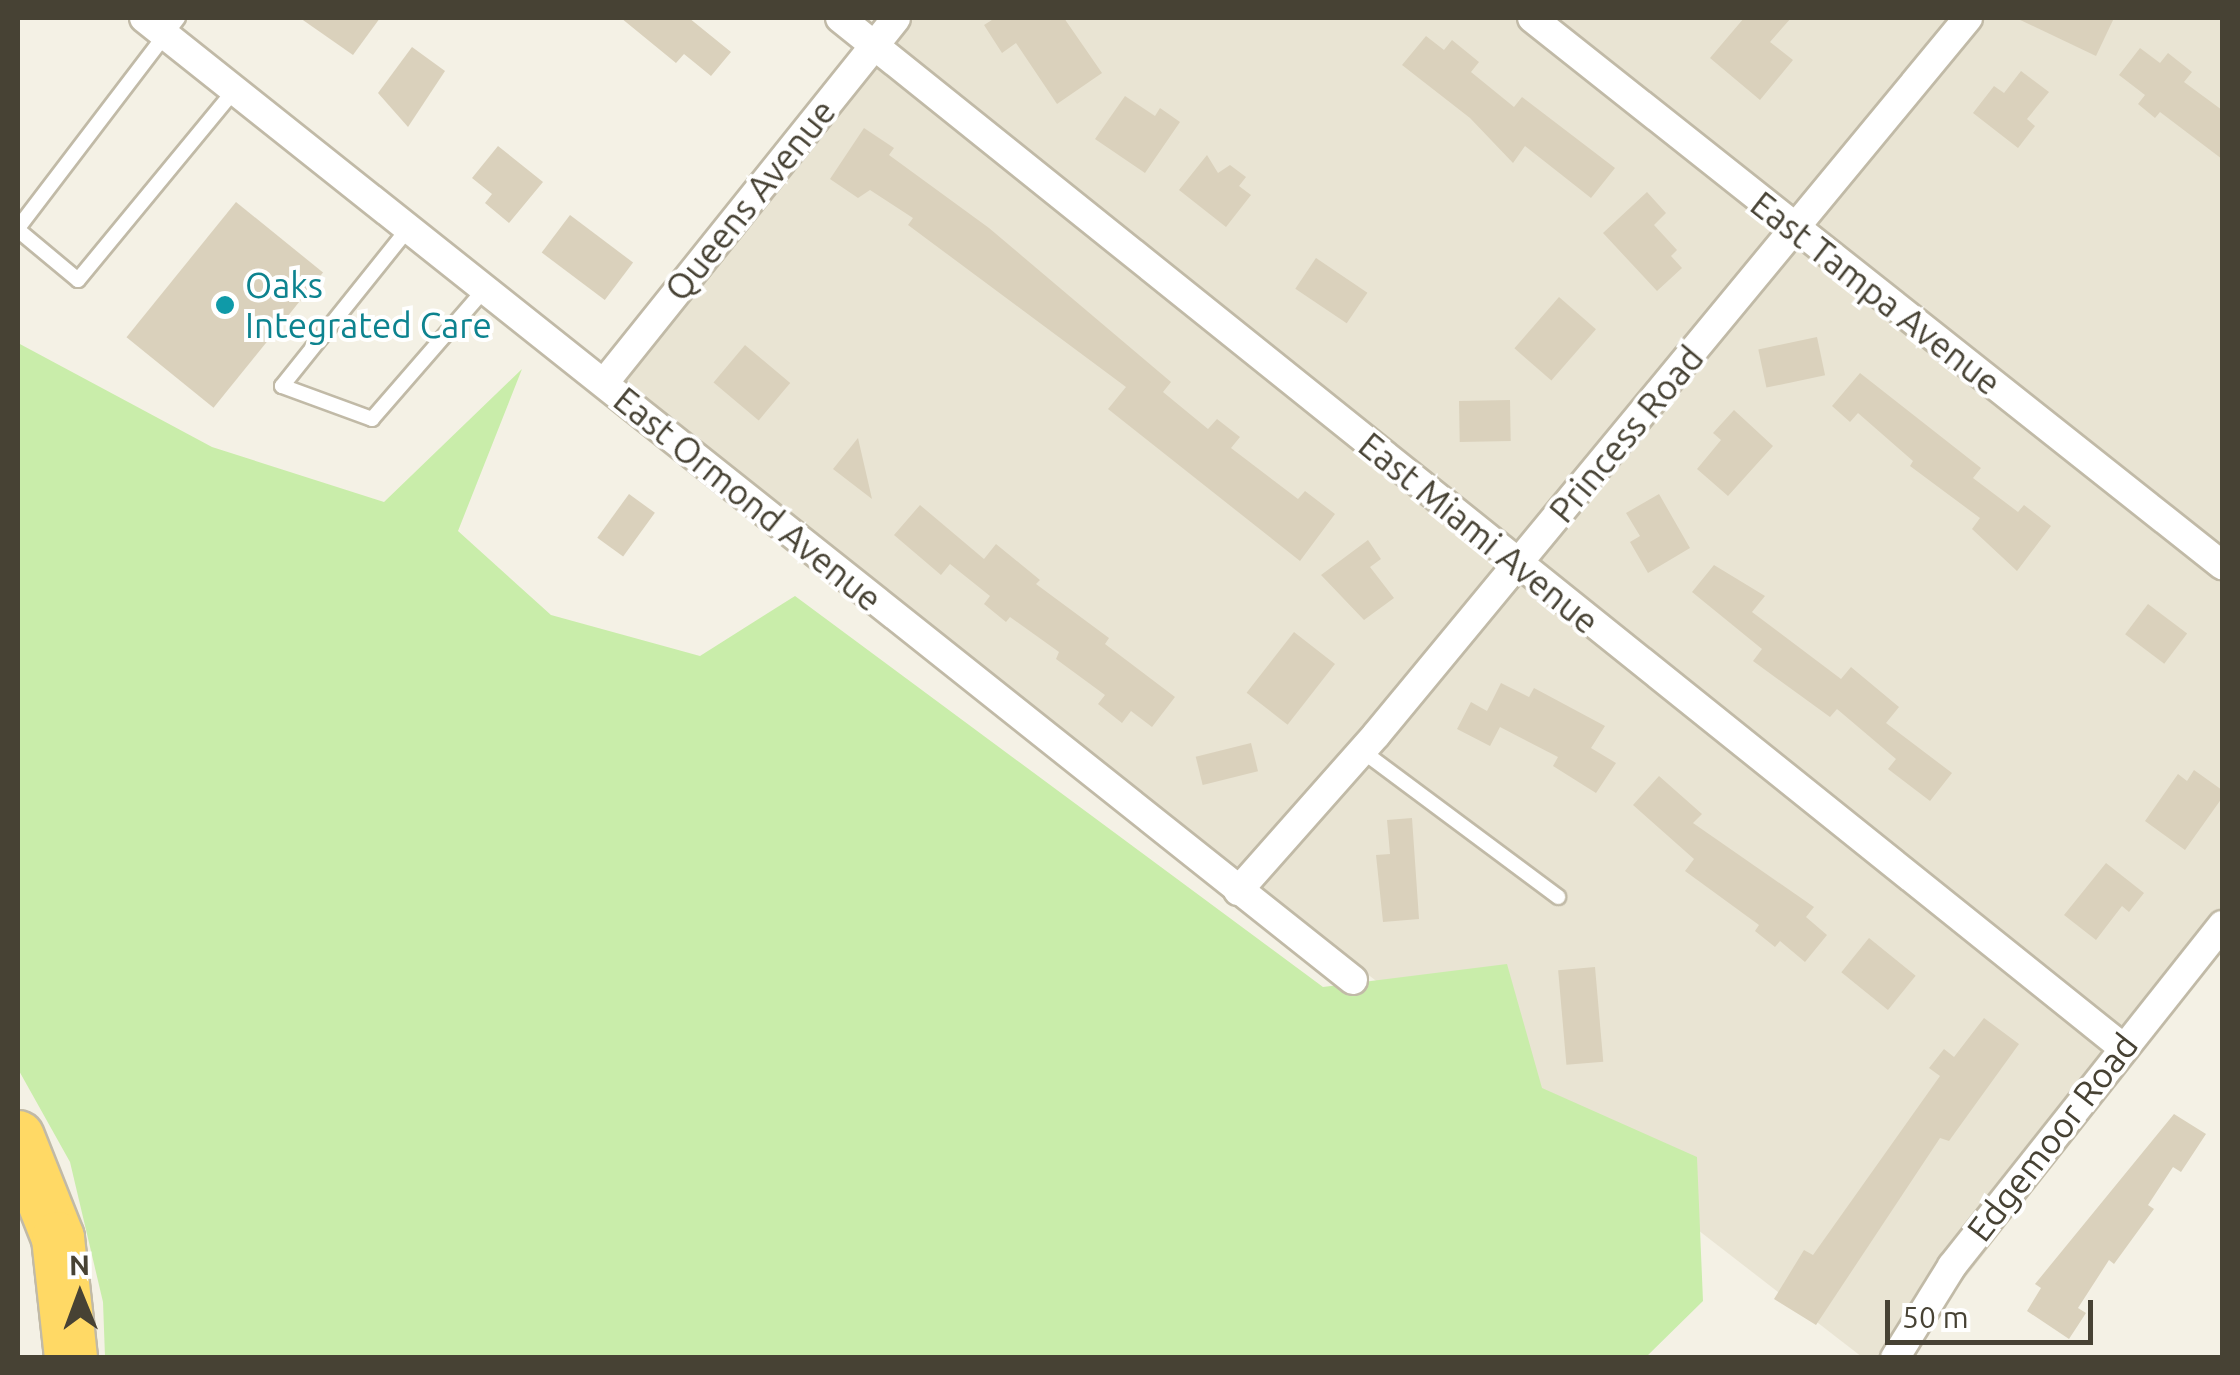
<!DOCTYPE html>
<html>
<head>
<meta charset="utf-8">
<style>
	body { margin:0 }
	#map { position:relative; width:2240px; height:1375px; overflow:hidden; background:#f4f1e5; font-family:Ubuntu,sans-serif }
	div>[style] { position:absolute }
	.residential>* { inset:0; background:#e9e4d3 }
	.green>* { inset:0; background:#c9edaa }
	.building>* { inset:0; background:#dad1bc; transform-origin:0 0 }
	.roads { filter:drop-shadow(2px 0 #c1baa7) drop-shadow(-2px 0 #c1baa7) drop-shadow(0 2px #c1baa7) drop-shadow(0 -2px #c1baa7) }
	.lane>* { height:14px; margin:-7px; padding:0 7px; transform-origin:7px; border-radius:7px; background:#fff }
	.street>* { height:28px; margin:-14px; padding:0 14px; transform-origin:14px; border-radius:14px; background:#fff }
	.highway>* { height:52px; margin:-26px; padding:0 26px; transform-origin:26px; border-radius:26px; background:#ffd965 }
	.dots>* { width:28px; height:28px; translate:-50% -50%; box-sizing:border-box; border:5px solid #fff; border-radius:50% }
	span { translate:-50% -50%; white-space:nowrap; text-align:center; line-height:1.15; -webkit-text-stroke:8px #fff; paint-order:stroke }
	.street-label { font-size:35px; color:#474234 }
	.culture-label { font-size:35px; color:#0d838f }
	.left { translate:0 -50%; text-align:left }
	.frame { position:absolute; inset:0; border:20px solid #474234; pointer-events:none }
	.north { position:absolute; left:30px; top:1245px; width:100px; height:100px; -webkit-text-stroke:8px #fff; paint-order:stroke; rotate:359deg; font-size:28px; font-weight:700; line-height:40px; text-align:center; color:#474234 }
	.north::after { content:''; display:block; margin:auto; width:35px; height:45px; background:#474234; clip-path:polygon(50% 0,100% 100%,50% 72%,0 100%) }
	.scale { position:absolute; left:1885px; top:1300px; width:208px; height:45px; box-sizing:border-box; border:5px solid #474234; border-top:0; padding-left:12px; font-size:30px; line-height:35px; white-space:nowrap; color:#474234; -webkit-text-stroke:8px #fff; paint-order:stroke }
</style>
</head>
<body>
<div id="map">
	<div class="residential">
		<div style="clip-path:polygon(897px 18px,2222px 18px,2222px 950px,1903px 1357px,1862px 1357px,604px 383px)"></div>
	</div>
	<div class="green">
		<div style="clip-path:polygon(18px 343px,212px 447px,384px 502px,522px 369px,458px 531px,551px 615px,700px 656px,795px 596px,1323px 987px,1507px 964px,1542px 1088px,1697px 1157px,1703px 1301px,1645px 1358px,105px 1357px,103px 1302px,70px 1162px,18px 1069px)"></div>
	</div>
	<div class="building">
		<div style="clip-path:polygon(300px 18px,380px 18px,353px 55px)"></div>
		<div style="clip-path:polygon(621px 18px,689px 18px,731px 52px,711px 76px,684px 54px,676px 63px)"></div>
		<div style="clip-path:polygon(995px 18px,1064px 18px,1102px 73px,1057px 104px,1016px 43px,1002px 53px,984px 25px)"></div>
		<div style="clip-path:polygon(1744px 18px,1791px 18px,1770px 42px,1793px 60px,1760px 100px,1710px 58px)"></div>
		<div style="clip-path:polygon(2016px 18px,2114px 18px,2096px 56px)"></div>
		<div style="clip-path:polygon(1426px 36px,1444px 50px,1452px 40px,1479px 62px,1471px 72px,1514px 107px,1522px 97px,1615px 168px,1591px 198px,1525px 146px,1513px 163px,1470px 118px,1402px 65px)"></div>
		<div style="clip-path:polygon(412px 47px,445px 71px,408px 127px,378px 93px)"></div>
		<div style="clip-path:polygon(2140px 48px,2160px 63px,2168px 53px,2192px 72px,2184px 82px,2222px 110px,2222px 159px,2160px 112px,2155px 118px,2138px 104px,2145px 95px,2119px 75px)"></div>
		<div style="clip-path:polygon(2021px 71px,2049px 92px,2027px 119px,2035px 126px,2018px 148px,1973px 113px,1994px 86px,2004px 93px)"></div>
		<div style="clip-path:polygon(1125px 96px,1155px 116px,1160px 108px,1180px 122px,1145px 173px,1095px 139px)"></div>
		<div style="clip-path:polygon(864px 128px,894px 148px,889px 155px,989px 228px,1171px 382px,1163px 392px,1208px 429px,1217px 419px,1240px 437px,1231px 448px,1298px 499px,1305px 491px,1335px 514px,1300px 561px,1108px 409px,1126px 387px,908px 225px,913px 218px,870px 190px,858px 198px,830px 179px)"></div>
		<div style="clip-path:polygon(498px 146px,543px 182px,509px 223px,485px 203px,492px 194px,472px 178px)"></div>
		<div style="clip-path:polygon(1207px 155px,1218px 173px,1230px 165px,1246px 177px,1239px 186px,1251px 195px,1226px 227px,1179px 190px)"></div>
		<div style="clip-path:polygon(1647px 192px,1666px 213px,1654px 225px,1677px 250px,1671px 256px,1682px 268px,1657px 291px,1603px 233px)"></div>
		<div style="left:236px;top:202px;width:112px;height:174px;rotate:39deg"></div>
		<div style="left:570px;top:215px;width:79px;height:47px;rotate:37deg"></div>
		<div style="left:1316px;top:258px;width:62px;height:37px;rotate:34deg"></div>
		<div style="left:1559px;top:297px;width:49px;height:68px;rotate:41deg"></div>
		<div style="left:1817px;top:337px;width:39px;height:60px;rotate:78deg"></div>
		<div style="left:745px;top:345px;width:59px;height:49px;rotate:40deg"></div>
		<div style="clip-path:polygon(1860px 373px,1981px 468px,1973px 478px,2018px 512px,2024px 505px,2051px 526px,2017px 571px,1972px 529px,1980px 518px,1910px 466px,1913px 461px,1858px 413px,1850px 422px,1832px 406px)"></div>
		<div style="left:1510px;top:400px;width:41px;height:51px;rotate:89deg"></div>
		<div style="clip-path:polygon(1734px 410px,1773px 446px,1728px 496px,1697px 469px,1721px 440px,1713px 433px)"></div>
		<div style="clip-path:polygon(858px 438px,872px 499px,833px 469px)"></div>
		<div style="left:629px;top:494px;width:32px;height:54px;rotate:36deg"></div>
		<div style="clip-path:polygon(1659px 494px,1690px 548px,1648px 573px,1630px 542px,1640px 536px,1626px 513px)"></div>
		<div style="clip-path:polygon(920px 505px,984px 559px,996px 544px,1040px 580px,1036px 584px,1109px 638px,1105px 644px,1175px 697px,1152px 727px,1131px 711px,1122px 723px,1098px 704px,1105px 695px,1056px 659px,1059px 652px,1010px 617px,1006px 622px,984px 604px,990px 596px,950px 564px,941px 575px,894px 535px)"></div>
		<div style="clip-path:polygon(1368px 540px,1381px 559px,1370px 567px,1394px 598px,1364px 620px,1321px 575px)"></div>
		<div style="clip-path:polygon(1714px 565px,1765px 596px,1752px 612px,1841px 679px,1851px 667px,1899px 707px,1886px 723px,1952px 773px,1930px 801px,1888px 769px,1896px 759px,1837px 709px,1830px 717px,1753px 661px,1762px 649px,1692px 592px)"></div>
		<div style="left:2148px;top:604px;width:49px;height:38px;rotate:37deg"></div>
		<div style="left:1294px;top:632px;width:52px;height:77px;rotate:38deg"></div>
		<div style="clip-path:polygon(1501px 683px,1529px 697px,1534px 688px,1605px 726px,1591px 748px,1616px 763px,1596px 793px,1553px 766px,1558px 757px,1500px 727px,1490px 746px,1457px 729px,1471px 702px,1487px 711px)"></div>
		<div style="left:1251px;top:743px;width:29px;height:57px;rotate:76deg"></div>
		<div style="clip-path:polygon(2194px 770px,2222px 790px,2222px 798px,2185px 850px,2145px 821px,2178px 774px,2187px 781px)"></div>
		<div style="clip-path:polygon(1659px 776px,1702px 814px,1693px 823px,1814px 907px,1806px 917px,1827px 935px,1805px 962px,1780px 941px,1775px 947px,1755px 931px,1759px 925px,1685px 871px,1694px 859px,1633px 805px)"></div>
		<div style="clip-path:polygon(1412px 818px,1419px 919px,1383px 922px,1376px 855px,1390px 854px,1387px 820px)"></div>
		<div style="clip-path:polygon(2106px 863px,2144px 893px,2129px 912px,2122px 906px,2096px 940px,2064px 915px)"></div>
		<div style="left:1869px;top:938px;width:60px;height:44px;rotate:39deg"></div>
		<div style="left:1595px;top:967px;width:95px;height:37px;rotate:85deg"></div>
		<div style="clip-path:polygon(1984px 1018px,2019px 1044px,1949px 1141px,1940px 1138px,1816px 1325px,1774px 1299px,1804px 1250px,1813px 1255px,1940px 1076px,1929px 1068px,1944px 1049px,1954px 1057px)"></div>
		<div style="clip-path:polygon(2174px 1114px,2206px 1134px,2181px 1172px,2173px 1167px,2148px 1205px,2154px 1209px,2114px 1264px,2109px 1260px,2078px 1308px,2086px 1313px,2069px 1339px,2027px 1311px,2041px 1288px,2035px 1284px)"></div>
	</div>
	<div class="roads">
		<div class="lane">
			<div style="left:18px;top:228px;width:264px;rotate:-52.7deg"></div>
			<div style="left:18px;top:230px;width:78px;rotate:39.8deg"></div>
			<div style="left:78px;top:280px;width:242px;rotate:-50.5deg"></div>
			<div style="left:407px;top:230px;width:200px;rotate:128.7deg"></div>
			<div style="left:282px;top:386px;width:96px;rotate:20.1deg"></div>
			<div style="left:372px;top:419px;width:171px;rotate:-49deg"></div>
			<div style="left:1361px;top:750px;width:246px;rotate:36.7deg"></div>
		</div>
		<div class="street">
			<div style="left:144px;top:18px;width:1545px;rotate:38.51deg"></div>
			<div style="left:840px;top:18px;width:1642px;rotate:38.75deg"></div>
			<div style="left:1532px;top:18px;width:881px;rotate:38.41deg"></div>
			<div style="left:604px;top:383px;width:467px;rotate:-51.3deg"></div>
			<div style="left:1238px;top:891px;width:208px;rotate:-48.5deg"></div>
			<div style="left:1376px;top:735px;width:930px;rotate:-50.45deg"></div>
			<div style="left:1895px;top:1358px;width:108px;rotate:-58.2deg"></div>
			<div style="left:1952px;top:1266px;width:435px;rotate:-51.6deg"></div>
		</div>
		<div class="highway">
			<div style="left:18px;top:1137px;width:109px;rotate:68.4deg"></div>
			<div style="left:58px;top:1238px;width:121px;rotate:83.8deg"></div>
		</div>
	</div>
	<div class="dots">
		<div style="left:225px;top:305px;background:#0f9aa8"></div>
	</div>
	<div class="street-label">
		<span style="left:750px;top:200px;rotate:-51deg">Queens Avenue</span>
		<span style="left:1876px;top:293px;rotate:38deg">East Tampa Avenue</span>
		<span style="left:1626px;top:434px;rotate:-50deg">Princess Road</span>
		<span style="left:748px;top:499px;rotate:39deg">East Ormond Avenue</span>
		<span style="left:1479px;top:533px;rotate:39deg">East Miami Avenue</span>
		<span style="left:2052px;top:1137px;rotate:-52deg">Edgemoor Road</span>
	</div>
	<div class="culture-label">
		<span class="left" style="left:245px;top:305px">Oaks<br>Integrated Care</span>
	</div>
	<div class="frame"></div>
	<div class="north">N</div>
	<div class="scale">50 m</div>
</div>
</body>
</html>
